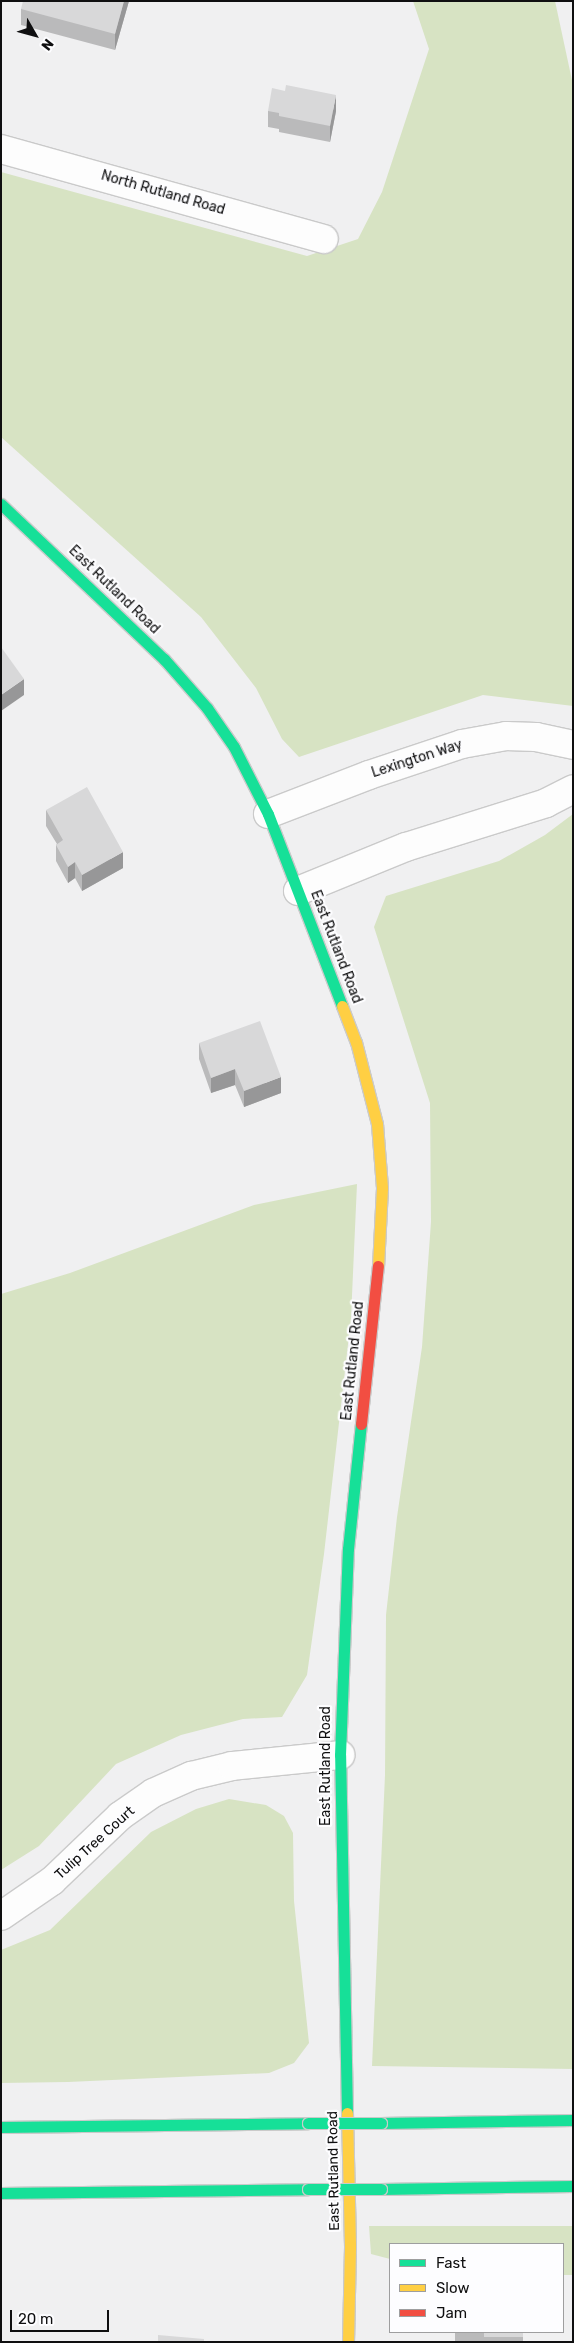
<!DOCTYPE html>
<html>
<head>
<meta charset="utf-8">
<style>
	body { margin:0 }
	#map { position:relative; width:574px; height:2343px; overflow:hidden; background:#f0f0f1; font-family:Rubik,sans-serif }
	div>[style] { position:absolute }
	.green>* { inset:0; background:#d7e3c3 }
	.roads { filter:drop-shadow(1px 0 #cacaca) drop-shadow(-1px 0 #cacaca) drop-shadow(0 1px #cacaca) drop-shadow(0 -1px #cacaca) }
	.street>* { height:28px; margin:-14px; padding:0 14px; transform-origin:14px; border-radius:14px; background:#fdfdfd }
	.fast>* { height:11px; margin:-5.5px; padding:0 5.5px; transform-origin:5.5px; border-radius:5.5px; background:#16e098 }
	.slow>* { height:11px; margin:-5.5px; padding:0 5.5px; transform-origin:5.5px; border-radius:5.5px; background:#ffcf43 }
	.jam>* { height:11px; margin:-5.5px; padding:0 5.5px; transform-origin:5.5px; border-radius:5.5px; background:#f24e42 }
	.bridges { filter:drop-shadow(1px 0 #cacaca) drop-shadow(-1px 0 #cacaca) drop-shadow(0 1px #cacaca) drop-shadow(0 -1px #cacaca) }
	.fast-bridge>* { height:11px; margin:-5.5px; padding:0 5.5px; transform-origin:5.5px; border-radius:5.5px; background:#16e098 }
	.wall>* { inset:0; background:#bababb; transform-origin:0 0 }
	.shaded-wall>* { inset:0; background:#979798 }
	.building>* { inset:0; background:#d8d8d9; transform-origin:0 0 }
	span { translate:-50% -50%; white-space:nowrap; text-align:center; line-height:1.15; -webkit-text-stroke:4.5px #fdfdff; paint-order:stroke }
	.street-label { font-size:14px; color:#0f0f10 }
	.frame { position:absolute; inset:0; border:2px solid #0f0f10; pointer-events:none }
	.legend { position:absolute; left:389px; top:2243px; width:175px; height:90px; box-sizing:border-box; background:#fdfdff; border:1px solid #9e9e9f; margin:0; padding:6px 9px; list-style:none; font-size:15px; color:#0f0f10 }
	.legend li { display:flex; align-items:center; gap:10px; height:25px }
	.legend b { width:25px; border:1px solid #9e9e9f }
	.north { position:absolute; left:10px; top:10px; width:50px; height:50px; -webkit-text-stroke:4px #fdfdff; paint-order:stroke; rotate:128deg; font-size:14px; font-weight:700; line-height:20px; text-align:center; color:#0f0f10 }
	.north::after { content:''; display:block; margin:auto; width:18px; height:22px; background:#0f0f10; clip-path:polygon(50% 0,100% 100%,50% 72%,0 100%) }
	.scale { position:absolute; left:10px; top:2310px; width:99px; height:22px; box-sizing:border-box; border:2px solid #0f0f10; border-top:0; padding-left:6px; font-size:15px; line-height:18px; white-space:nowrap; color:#0f0f10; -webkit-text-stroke:4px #fdfdff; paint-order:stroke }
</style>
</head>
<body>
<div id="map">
	<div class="green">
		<div style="clip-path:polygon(413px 1px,555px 1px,573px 85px,573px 706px,483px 695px,299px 757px,282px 739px,256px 688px,201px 617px,1px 437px,1px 172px,307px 256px,358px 239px,382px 192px,429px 49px)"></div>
		<div style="clip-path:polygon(573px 814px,573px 2069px,372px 2066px,385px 1775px,386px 1615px,397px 1517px,422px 1347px,431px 1222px,430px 1103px,374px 927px,386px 896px,499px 861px,545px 835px)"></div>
		<div style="clip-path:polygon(357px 1184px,351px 1318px,324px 1554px,307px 1675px,282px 1717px,243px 1719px,181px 1735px,116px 1764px,39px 1846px,1px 1870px,1px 1294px,70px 1273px,254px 1205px)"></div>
		<div style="clip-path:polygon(229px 1799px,266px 1805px,284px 1816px,293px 1833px,294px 1901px,309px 2043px,294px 2063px,269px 2073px,68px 2082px,1px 2083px,1px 1950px,50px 1930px,151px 1832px,196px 1809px)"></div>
		<div style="clip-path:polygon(369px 2226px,573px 2226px,573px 2275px,563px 2275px,563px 2244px,390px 2244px,390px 2259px,371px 2254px)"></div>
	</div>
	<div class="roads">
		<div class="street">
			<div style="left:1px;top:149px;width:335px;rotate:15.6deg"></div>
			<div style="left:268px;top:814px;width:108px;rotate:-21.1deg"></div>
			<div style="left:369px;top:775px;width:98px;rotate:-18.4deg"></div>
			<div style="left:462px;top:744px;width:45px;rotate:-10.3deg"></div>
			<div style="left:506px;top:736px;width:30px;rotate:2deg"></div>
			<div style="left:536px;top:737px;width:38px;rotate:12deg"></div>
			<div style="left:298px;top:891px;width:117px;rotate:-22.2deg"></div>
			<div style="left:406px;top:847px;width:147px;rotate:-17.4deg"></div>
			<div style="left:546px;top:803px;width:30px;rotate:-27deg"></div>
			<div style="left:1px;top:1916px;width:62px;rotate:-34.5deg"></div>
			<div style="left:52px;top:1881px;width:94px;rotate:-43.7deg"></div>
			<div style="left:120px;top:1816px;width:40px;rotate:-34.9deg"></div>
			<div style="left:153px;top:1793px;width:42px;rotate:-24.1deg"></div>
			<div style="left:191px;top:1776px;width:42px;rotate:-13.7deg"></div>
			<div style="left:232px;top:1766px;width:109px;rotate:-5.8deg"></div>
		</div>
		<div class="fast">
			<div style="left:1px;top:504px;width:225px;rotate:43.6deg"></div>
			<div style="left:164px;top:659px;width:65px;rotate:48.7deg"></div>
			<div style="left:207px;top:708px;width:47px;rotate:55.3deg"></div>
			<div style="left:234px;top:747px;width:75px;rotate:63.1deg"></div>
			<div style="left:268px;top:814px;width:206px;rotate:68.9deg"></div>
			<div style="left:347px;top:2113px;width:358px;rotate:-91.1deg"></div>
			<div style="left:340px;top:1755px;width:206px;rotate:-87.8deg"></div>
			<div style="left:348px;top:1549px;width:126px;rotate:-84.1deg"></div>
			<div style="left:381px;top:2123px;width:192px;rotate:-0.9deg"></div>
			<div style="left:1px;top:2127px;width:307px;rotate:-0.7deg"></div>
			<div style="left:381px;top:2189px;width:192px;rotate:-0.9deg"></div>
			<div style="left:1px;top:2193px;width:307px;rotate:-0.7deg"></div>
		</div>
		<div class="slow">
			<div style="left:342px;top:1006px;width:39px;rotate:69deg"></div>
			<div style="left:356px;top:1042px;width:85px;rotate:75.6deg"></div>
			<div style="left:377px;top:1124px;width:64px;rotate:85.5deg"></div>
			<div style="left:382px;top:1188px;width:78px;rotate:92.9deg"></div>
			<div style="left:347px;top:2113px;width:134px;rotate:88.7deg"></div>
			<div style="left:350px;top:2247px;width:95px;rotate:91.2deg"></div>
		</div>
		<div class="jam">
			<div style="left:361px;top:1424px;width:159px;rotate:-83.9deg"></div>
		</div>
	</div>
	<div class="bridges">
		<div class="fast-bridge">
			<div style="left:308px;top:2123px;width:73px"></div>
			<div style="left:308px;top:2189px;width:73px"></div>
		</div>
	</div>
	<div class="wall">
		<div style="clip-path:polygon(129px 1px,115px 50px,21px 25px,21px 9px)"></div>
		<div style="clip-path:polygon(268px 111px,336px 111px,330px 142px,279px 132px,279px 129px,268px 127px)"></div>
		<div style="clip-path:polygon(46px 810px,123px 868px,82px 891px,75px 878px,68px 883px,56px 861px,56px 845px,57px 844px,46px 826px)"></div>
		<div style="clip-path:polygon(199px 1043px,281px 1093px,244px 1107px,235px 1085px,211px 1093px,199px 1059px)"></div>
		<div style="left:455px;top:2332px;width:68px;height:10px"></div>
	</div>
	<div class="shaded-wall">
		<div style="clip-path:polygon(124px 1px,129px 1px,115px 50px,115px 34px)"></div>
		<div style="clip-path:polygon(336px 95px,336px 111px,330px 142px,330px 126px)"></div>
		<div style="clip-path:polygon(24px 679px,24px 695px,1px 711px,1px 695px)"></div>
		<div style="clip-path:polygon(123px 852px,123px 868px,82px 891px,82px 875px)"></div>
		<div style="clip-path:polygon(75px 862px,75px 878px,68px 883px,68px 867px)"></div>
		<div style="clip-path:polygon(235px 1069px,235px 1085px,211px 1093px,211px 1078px)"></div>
		<div style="clip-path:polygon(281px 1077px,281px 1093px,244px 1107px,244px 1091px)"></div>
	</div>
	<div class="building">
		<div style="clip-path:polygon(23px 1px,124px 1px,115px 34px,21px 9px)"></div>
		<div style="clip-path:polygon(286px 85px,336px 95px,330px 126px,279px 116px,279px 113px,268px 111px,272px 88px,285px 91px)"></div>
		<div style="clip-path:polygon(1px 647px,24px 679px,1px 695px)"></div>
		<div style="clip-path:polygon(87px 787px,123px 852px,82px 875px,75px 862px,68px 867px,56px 845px,63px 840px,46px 810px)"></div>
		<div style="clip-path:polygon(260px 1021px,281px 1077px,244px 1091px,235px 1069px,211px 1078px,199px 1043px)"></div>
		<div style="left:484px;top:2332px;width:39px;height:5px"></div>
		<div style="clip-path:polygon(158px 2335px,204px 2339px,204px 2342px,158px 2342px)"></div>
	</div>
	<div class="street-label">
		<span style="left:163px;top:193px;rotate:16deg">North Rutland Road</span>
		<span style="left:114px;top:590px;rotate:44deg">East Rutland Road</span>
		<span style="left:417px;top:759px;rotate:-18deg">Lexington Way</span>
		<span style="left:336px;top:947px;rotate:69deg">East Rutland Road</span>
		<span style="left:353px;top:1361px;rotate:-84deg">East Rutland Road</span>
		<span style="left:326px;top:1766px;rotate:-90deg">East Rutland Road</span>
		<span style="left:95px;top:1843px;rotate:-42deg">Tulip Tree Court</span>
		<span style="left:334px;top:2171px;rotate:-91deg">East Rutland Road</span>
	</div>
	<div class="frame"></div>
	<ul class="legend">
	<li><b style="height:6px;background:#16e098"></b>Fast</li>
	<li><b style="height:6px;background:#ffcf43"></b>Slow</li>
	<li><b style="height:6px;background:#f24e42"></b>Jam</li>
	</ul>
	<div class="north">N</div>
	<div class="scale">20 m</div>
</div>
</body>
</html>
